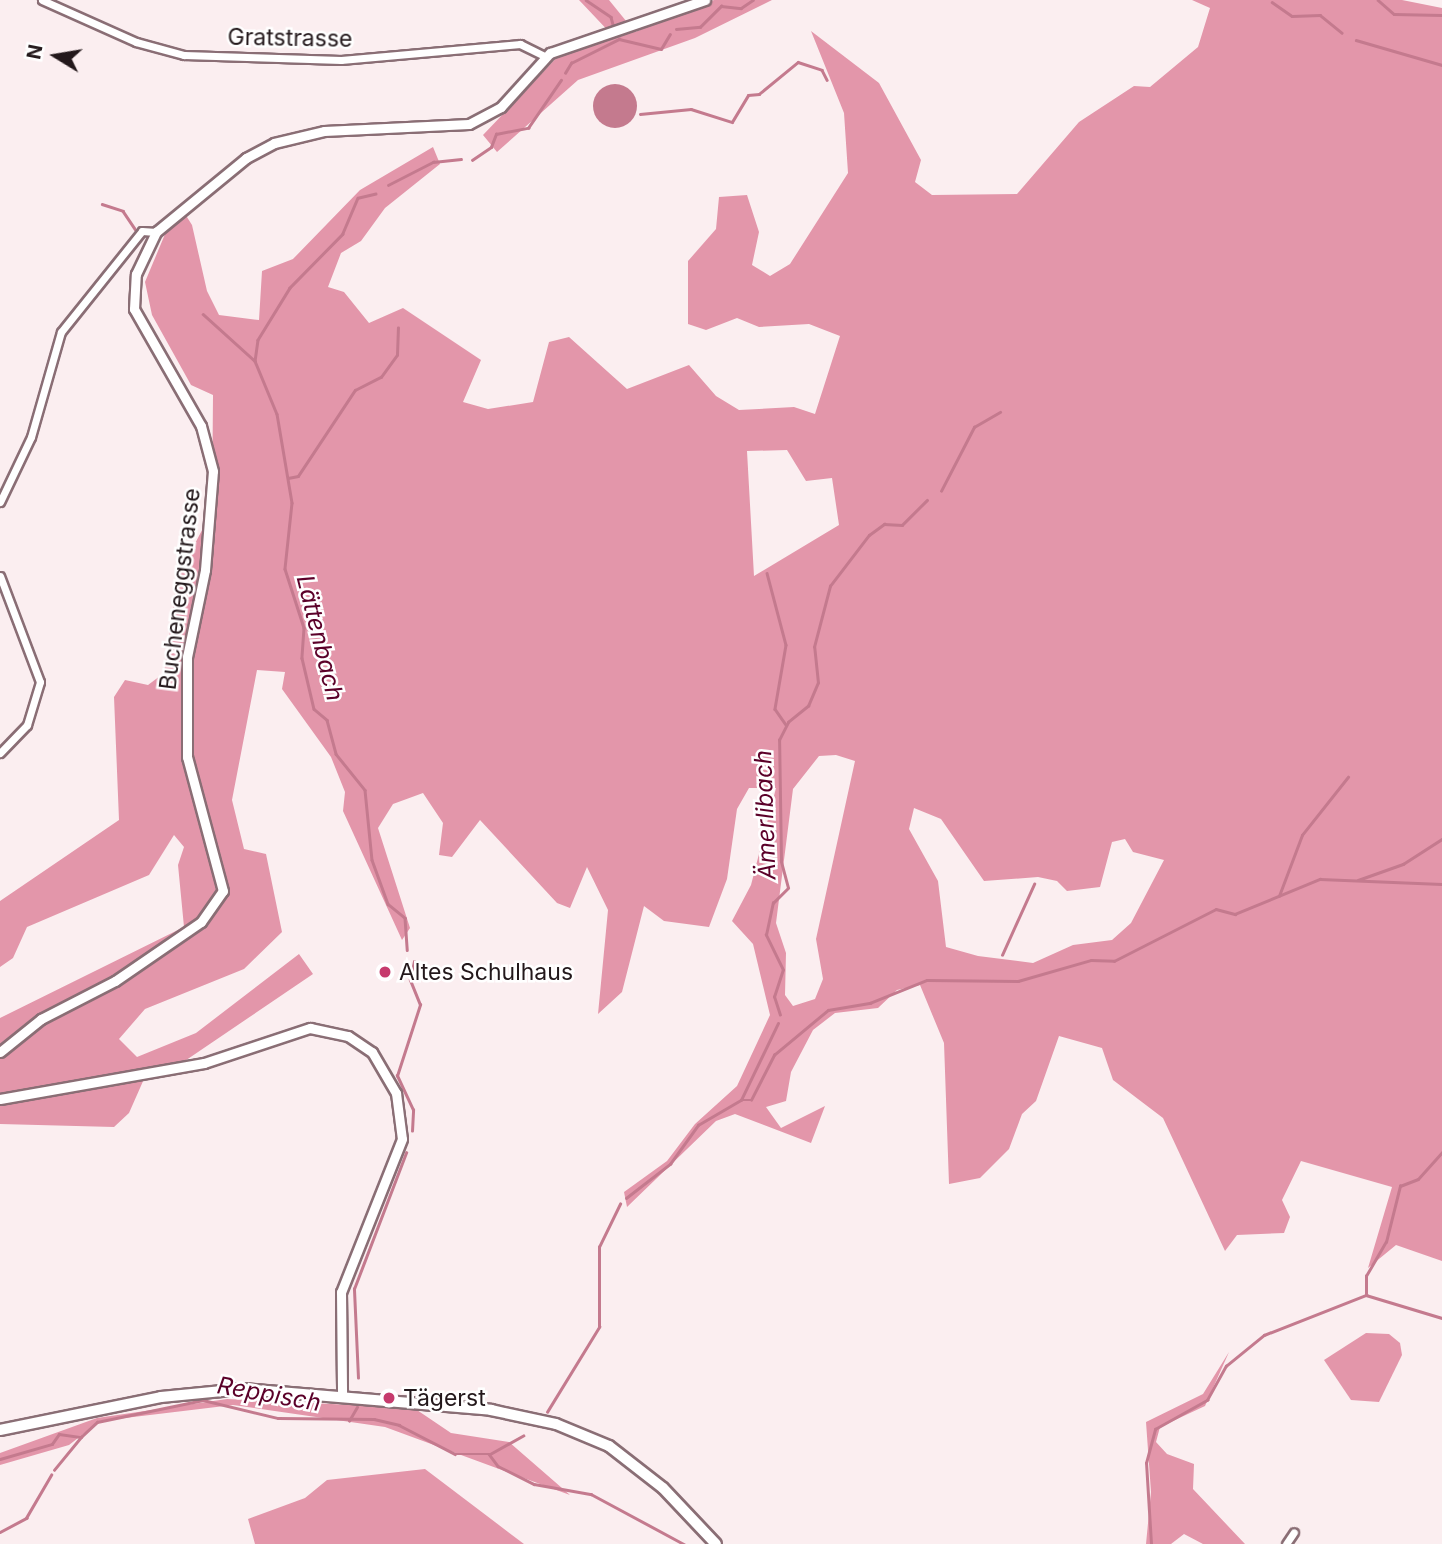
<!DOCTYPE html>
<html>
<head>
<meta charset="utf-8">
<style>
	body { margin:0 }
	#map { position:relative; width:1442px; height:1544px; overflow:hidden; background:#fbeef0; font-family:Inter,sans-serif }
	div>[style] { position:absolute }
	.forest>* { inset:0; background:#e396aa }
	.water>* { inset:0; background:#c47a8e }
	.round { border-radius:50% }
	.stream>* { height:2.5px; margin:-1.25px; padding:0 1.25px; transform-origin:1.25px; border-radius:1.25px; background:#c47a8e }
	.roads { filter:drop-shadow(2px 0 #8a6e75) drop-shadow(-2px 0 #8a6e75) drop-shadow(0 2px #8a6e75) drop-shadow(0 -2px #8a6e75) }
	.minor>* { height:7px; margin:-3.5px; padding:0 3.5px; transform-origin:3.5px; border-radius:3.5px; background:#fff }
	.tertiary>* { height:9px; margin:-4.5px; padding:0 4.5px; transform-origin:4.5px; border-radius:4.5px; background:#fff }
	.secondary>* { height:10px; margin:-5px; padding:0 5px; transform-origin:5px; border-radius:5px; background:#fff }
	.dots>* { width:19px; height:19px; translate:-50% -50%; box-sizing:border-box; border:4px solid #fff; border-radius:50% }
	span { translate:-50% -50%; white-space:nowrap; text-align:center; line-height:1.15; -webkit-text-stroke:5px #fff; paint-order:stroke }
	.street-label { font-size:23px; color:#23181b }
	.poi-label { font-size:23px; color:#23181b }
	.left { translate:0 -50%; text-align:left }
	.water-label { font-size:24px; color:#5b0029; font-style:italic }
	.north { position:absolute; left:21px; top:21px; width:70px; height:70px; -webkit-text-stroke:5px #fff; paint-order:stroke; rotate:281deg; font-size:19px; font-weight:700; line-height:28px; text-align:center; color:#23181b }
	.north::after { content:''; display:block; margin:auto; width:24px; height:32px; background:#23181b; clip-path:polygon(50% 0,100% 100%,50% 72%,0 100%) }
</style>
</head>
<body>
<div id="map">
	<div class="forest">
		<div style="clip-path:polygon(579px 0,609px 0,635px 32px,714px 0,772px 0,695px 38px,578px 80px,497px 152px,483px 135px,562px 52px,614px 37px)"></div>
		<div style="clip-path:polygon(evenodd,1192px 0,1402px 0,1442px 8px,1442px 1261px,1396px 1245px,1368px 1268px,1392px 1187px,1301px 1161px,1282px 1200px,1290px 1217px,1284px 1233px,1237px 1235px,1225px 1251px,1163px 1118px,1113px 1080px,1102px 1048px,1059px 1036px,1036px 1101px,1022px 1114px,1009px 1149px,980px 1178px,949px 1184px,944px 1043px,920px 985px,897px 990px,878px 1008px,835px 1013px,813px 1030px,791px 1072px,786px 1101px,766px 1107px,781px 1128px,825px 1106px,811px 1143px,735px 1114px,716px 1121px,627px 1207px,624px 1192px,667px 1161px,695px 1124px,737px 1086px,770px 1015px,753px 944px,732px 921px,751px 885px,776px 788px,749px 788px,737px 809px,727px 879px,709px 927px,664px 921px,644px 906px,622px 992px,598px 1014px,608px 910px,587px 867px,570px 908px,557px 903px,480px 820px,452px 857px,439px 855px,443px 823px,423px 793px,393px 804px,378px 828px,410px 928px,402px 940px,343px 811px,345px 792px,331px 757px,282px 689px,285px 672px,257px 670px,232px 800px,244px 849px,266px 854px,282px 932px,244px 969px,145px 1009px,119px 1039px,137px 1057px,196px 1033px,299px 954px,313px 974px,173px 1069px,144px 1079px,129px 1113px,114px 1127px,0 1124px,0 1018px,184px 927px,178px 865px,184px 847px,174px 835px,149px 875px,27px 927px,13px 958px,0 967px,0 901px,119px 820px,114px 697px,125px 680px,148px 685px,164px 673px,177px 578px,212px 511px,213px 395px,191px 385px,152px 315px,145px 282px,168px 227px,185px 214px,192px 225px,207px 291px,219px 315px,259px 320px,262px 271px,293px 259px,360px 190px,433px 147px,440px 164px,385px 208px,361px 241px,341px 253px,328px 287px,344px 292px,369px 323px,403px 308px,481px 360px,463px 402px,488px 409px,533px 402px,549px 342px,569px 337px,627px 389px,689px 365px,716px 396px,739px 410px,794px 407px,815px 414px,840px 336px,809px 324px,759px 327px,737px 318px,706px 330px,688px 324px,688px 261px,716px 229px,719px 197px,747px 195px,759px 232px,752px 265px,770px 276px,790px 264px,848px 173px,844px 113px,811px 31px,879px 83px,921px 160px,915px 182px,932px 195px,1017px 194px,1079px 122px,1134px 86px,1150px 87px,1198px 47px,1210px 8px,1192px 0,787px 450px,806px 481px,832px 478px,839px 525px,754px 576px,747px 451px,787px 450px,1192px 0,836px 755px,855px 761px,816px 939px,823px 979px,815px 999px,793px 1006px,785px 995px,786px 953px,776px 923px,793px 789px,819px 756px,836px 755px,1192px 0,914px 808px,941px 819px,984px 881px,1038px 877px,1057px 881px,1067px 891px,1100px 887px,1112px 842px,1125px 839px,1133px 852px,1164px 860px,1131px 923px,1112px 940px,1073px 945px,1033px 963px,978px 956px,946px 947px,938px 881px,909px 829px,914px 808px)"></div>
		<div style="clip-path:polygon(1366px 1333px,1389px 1334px,1400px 1343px,1402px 1355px,1379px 1402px,1351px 1400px,1324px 1360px)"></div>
		<div style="clip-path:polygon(1229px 1352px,1205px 1406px,1160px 1427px,1156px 1442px,1167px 1454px,1194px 1464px,1193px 1489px,1245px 1544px,1203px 1544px,1184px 1534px,1171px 1544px,1146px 1544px,1151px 1492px,1146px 1422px,1203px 1394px)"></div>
		<div style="clip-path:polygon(227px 1399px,414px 1408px,451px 1433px,509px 1442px,570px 1495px,385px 1427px,233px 1405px,100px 1421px,69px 1445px,0 1465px,0 1453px,97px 1418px)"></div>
		<div style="clip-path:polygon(425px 1469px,524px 1544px,255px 1544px,248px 1519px,305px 1498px,327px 1480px)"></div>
	</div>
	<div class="water">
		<div class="round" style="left:593px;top:84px;width:44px;height:44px"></div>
	</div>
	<div class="stream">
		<div style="left:586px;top:0;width:30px;rotate:34deg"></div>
		<div style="left:611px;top:17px;width:11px;rotate:75deg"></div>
		<div style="left:1378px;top:0;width:21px;rotate:41deg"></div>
		<div style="left:1394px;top:14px;width:48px;rotate:1.2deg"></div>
		<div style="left:1272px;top:2px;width:24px;rotate:35deg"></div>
		<div style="left:1292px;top:16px;width:28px;rotate:-2deg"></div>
		<div style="left:1320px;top:15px;width:28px;rotate:39deg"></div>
		<div style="left:676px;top:29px;width:24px;rotate:-5deg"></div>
		<div style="left:700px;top:27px;width:30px;rotate:-45deg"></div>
		<div style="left:721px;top:6px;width:20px;rotate:6deg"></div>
		<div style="left:741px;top:8px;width:14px;rotate:-34deg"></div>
		<div style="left:1356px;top:40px;width:90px;rotate:16.2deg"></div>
		<div style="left:565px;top:73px;width:12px;rotate:-59deg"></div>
		<div style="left:571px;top:63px;width:54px;rotate:-26.6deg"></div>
		<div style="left:619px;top:39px;width:43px;rotate:13.4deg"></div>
		<div style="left:661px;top:49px;width:17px;rotate:-59deg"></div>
		<div style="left:640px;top:114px;width:51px;rotate:-5.6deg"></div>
		<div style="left:691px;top:109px;width:43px;rotate:17.6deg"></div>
		<div style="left:732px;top:122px;width:31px;rotate:-59deg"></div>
		<div style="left:748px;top:95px;width:11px;rotate:-5deg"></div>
		<div style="left:759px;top:94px;width:50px;rotate:-39.4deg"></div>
		<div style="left:798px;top:62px;width:25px;rotate:18deg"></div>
		<div style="left:822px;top:70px;width:11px;rotate:63deg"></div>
		<div style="left:472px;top:160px;width:23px;rotate:-34deg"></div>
		<div style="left:491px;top:147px;width:14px;rotate:-69deg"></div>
		<div style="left:496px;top:134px;width:33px;rotate:-11deg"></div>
		<div style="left:528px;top:128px;width:58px;rotate:-55.5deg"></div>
		<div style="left:388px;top:185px;width:51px;rotate:-27.1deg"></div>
		<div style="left:433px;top:162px;width:28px;rotate:-6deg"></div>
		<div style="left:376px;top:194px;width:18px;rotate:167deg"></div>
		<div style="left:358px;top:198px;width:39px;rotate:113deg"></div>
		<div style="left:343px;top:234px;width:76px;rotate:134.5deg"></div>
		<div style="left:290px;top:288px;width:61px;rotate:121.6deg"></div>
		<div style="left:258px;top:340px;width:21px;rotate:98deg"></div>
		<div style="left:255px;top:361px;width:57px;rotate:67.5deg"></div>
		<div style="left:277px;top:414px;width:90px;rotate:80.4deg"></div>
		<div style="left:292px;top:503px;width:66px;rotate:96.1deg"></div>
		<div style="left:285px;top:569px;width:62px;rotate:72.1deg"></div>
		<div style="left:304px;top:628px;width:30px;rotate:94deg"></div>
		<div style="left:302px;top:658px;width:52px;rotate:76.8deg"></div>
		<div style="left:314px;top:709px;width:17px;rotate:40deg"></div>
		<div style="left:327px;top:720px;width:35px;rotate:75deg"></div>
		<div style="left:336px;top:754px;width:46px;rotate:51.1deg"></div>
		<div style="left:365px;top:790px;width:70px;rotate:84.3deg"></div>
		<div style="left:372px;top:860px;width:47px;rotate:70deg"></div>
		<div style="left:388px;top:904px;width:22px;rotate:39deg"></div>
		<div style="left:405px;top:918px;width:32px;rotate:86deg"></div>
		<div style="left:102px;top:204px;width:22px;rotate:18deg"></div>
		<div style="left:123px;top:211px;width:22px;rotate:56deg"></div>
		<div style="left:203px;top:314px;width:70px;rotate:42.1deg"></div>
		<div style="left:288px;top:478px;width:10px;rotate:-11deg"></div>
		<div style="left:298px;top:476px;width:103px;rotate:-56.5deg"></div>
		<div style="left:355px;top:390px;width:29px;rotate:-27deg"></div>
		<div style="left:381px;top:377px;width:27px;rotate:-54deg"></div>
		<div style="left:397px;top:355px;width:27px;rotate:-88deg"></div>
		<div style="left:941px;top:491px;width:72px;rotate:-62.7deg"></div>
		<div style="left:974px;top:427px;width:30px;rotate:-30deg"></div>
		<div style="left:767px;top:573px;width:74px;rotate:75.2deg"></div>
		<div style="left:786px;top:645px;width:65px;rotate:99.8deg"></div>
		<div style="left:775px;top:709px;width:19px;rotate:55deg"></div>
		<div style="left:1358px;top:880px;width:48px;rotate:-19.6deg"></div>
		<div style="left:1403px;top:864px;width:46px;rotate:-32.7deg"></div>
		<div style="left:1279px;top:896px;width:65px;rotate:-69.3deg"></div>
		<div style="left:1302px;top:835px;width:74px;rotate:-51.6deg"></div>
		<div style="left:1002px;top:955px;width:78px;rotate:-65.7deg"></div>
		<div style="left:780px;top:1015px;width:19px;rotate:-108deg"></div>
		<div style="left:774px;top:997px;width:28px;rotate:-72deg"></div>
		<div style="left:783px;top:970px;width:39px;rotate:-116deg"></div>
		<div style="left:766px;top:935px;width:33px;rotate:-78deg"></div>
		<div style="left:773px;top:903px;width:21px;rotate:-45deg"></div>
		<div style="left:788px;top:888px;width:28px;rotate:-105deg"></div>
		<div style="left:781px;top:861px;width:121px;rotate:-90.9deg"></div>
		<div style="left:779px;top:740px;width:20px;rotate:-63deg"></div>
		<div style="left:788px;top:722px;width:26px;rotate:-39deg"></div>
		<div style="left:808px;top:706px;width:25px;rotate:-67deg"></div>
		<div style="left:818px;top:683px;width:36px;rotate:-96deg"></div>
		<div style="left:814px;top:647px;width:63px;rotate:-75.3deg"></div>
		<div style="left:830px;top:586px;width:64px;rotate:-52.6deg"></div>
		<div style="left:869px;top:535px;width:19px;rotate:-36deg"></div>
		<div style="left:884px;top:524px;width:18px;rotate:3deg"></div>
		<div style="left:902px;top:525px;width:35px;rotate:-45deg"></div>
		<div style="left:741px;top:1100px;width:10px"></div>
		<div style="left:751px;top:1100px;width:51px;rotate:-62.9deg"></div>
		<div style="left:774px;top:1055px;width:70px;rotate:-39.8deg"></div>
		<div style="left:828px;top:1010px;width:43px;rotate:-9.5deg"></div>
		<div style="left:870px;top:1003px;width:61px;rotate:-22deg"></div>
		<div style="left:927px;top:980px;width:91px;rotate:0.6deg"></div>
		<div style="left:1018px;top:981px;width:76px;rotate:-16deg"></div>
		<div style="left:1091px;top:960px;width:23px;rotate:2deg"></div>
		<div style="left:1114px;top:961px;width:114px;rotate:-27deg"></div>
		<div style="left:1216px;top:909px;width:20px;rotate:15deg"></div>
		<div style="left:1235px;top:914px;width:92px;rotate:-22.4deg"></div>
		<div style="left:1320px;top:879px;width:122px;rotate:2.3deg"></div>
		<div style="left:412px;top:1131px;width:21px;rotate:-87deg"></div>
		<div style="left:413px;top:1110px;width:38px;rotate:-115deg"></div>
		<div style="left:397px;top:1076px;width:75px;rotate:-72.1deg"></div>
		<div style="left:420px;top:1005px;width:27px;rotate:-112deg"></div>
		<div style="left:410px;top:980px;width:19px;rotate:-78deg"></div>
		<div style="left:626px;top:1198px;width:56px;rotate:-37.7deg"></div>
		<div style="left:670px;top:1164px;width:48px;rotate:-54.3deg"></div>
		<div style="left:698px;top:1125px;width:50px;rotate:-30.2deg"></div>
		<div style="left:741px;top:1100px;width:85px;rotate:-64.3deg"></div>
		<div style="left:1366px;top:1295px;width:19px;rotate:-90deg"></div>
		<div style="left:1366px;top:1276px;width:39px;rotate:-60deg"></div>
		<div style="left:1386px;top:1242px;width:58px;rotate:-76deg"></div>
		<div style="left:1400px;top:1186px;width:19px;rotate:-21deg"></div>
		<div style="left:1418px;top:1179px;width:36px;rotate:-48deg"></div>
		<div style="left:358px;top:1378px;width:89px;rotate:-92.6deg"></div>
		<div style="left:354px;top:1289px;width:146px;rotate:-69.1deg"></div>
		<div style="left:547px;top:1412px;width:100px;rotate:-58.5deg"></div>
		<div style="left:599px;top:1327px;width:80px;rotate:-90deg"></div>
		<div style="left:599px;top:1247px;width:48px;rotate:-64deg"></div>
		<div style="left:349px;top:1421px;width:16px;rotate:-60deg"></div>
		<div style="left:490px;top:1454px;width:38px;rotate:-29deg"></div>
		<div style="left:0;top:1459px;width:54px;rotate:-16.1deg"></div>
		<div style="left:52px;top:1444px;width:12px;rotate:-55deg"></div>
		<div style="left:59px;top:1434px;width:22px;rotate:8deg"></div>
		<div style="left:81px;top:1437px;width:22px;rotate:-43deg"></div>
		<div style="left:97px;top:1422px;width:108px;rotate:-11.7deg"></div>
		<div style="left:203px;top:1400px;width:77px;rotate:13.5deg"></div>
		<div style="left:278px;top:1418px;width:96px;rotate:0.6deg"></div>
		<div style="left:374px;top:1419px;width:26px;rotate:13deg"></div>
		<div style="left:399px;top:1425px;width:63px;rotate:27.4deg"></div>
		<div style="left:455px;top:1454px;width:34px"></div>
		<div style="left:489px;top:1454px;width:15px;rotate:53deg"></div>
		<div style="left:498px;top:1466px;width:40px;rotate:26.6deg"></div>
		<div style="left:534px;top:1484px;width:58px;rotate:10deg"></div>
		<div style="left:591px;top:1494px;width:106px;rotate:28.3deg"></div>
		<div style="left:54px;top:1470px;width:43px;rotate:-50.7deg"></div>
		<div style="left:0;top:1532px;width:30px;rotate:-28deg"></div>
		<div style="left:26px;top:1518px;width:50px;rotate:-59.8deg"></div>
		<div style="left:1151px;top:1544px;width:81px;rotate:-93.5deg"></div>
		<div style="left:1146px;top:1463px;width:35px;rotate:-75deg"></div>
		<div style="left:1155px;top:1429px;width:60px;rotate:-29.1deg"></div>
		<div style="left:1207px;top:1400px;width:39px;rotate:-61deg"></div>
		<div style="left:1226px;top:1366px;width:49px;rotate:-39.2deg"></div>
		<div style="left:1264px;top:1335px;width:110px;rotate:-21.4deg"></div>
		<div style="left:1366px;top:1295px;width:79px;rotate:16.8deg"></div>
	</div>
	<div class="roads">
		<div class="minor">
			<div style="left:42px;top:0;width:103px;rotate:24.1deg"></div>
			<div style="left:136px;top:42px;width:50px;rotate:15.2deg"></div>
			<div style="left:184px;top:55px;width:157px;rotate:1.8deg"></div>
			<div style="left:341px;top:60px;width:180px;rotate:-5.1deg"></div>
			<div style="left:520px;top:44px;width:28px;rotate:26deg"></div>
			<div style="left:0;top:502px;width:72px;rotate:-64.5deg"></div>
			<div style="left:31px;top:437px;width:109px;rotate:-74.1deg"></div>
			<div style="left:61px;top:332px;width:129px;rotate:-51.3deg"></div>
			<div style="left:142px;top:231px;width:14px;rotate:4deg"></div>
			<div style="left:0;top:576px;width:113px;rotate:69.3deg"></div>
			<div style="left:40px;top:682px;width:45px;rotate:106.8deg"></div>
			<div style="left:27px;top:725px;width:39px;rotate:134deg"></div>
			<div style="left:1286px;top:1544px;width:14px;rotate:-56deg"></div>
		</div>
		<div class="tertiary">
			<div style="left:0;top:1052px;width:53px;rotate:-38.8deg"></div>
			<div style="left:41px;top:1019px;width:83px;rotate:-27.2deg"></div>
			<div style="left:115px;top:981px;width:104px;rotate:-34.5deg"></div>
			<div style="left:201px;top:922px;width:38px;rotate:-55deg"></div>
			<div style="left:223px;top:891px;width:139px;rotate:-105deg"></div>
			<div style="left:187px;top:757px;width:100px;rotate:-90deg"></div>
			<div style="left:187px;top:657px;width:89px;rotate:-78.3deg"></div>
			<div style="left:205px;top:570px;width:99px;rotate:-85.4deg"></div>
			<div style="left:213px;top:471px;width:47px;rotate:-104.9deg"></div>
			<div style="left:201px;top:426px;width:135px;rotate:-119.8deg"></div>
			<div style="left:134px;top:309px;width:35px;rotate:-87deg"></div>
			<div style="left:136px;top:274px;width:47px;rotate:-64.5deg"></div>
			<div style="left:156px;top:232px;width:117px;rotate:-39.4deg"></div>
			<div style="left:246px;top:158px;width:32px;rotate:-28deg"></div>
			<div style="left:274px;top:143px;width:51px;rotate:-13.5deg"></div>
			<div style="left:324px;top:131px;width:145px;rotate:-2.8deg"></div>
			<div style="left:469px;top:124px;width:36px;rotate:-28deg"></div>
			<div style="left:501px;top:107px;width:73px;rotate:-47.8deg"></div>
			<div style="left:550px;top:53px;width:164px;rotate:-18.9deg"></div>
			<div style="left:0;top:1099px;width:207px;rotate:-10deg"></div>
			<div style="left:204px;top:1063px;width:112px;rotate:-18.3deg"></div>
			<div style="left:310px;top:1028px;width:39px;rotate:12deg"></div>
			<div style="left:348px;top:1036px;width:29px;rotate:34deg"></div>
			<div style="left:372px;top:1052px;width:48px;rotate:59.7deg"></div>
			<div style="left:396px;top:1093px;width:46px;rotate:82.6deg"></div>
			<div style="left:402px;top:1139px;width:165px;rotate:111.7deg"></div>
			<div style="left:341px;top:1292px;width:103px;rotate:89.4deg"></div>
		</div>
		<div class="secondary">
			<div style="left:0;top:1430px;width:164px;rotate:-11.6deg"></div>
			<div style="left:161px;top:1397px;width:82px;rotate:-5.6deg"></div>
			<div style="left:243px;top:1389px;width:249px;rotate:4.8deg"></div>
			<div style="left:491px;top:1410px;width:66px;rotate:12.2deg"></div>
			<div style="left:556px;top:1424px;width:57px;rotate:22.5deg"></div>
			<div style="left:609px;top:1446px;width:68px;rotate:37.9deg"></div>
			<div style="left:663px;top:1488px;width:77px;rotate:46.6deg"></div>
		</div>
	</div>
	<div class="dots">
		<div style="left:385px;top:972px;background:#c63a6d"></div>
		<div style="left:389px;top:1398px;background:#c63a6d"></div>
	</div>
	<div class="street-label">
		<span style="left:290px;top:38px;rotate:1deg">Gratstrasse</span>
		<span style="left:180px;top:589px;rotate:-83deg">Bucheneggstrasse</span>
	</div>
	<div class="poi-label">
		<span class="left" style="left:399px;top:972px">Altes Schulhaus</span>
		<span class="left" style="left:403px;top:1398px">Tägerst</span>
	</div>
	<div class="water-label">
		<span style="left:320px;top:638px;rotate:76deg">Lättenbach</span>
		<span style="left:765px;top:815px;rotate:-92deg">Ämerlibach</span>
		<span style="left:269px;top:1394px;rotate:10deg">Reppisch</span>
	</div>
	<div class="north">N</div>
</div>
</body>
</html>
